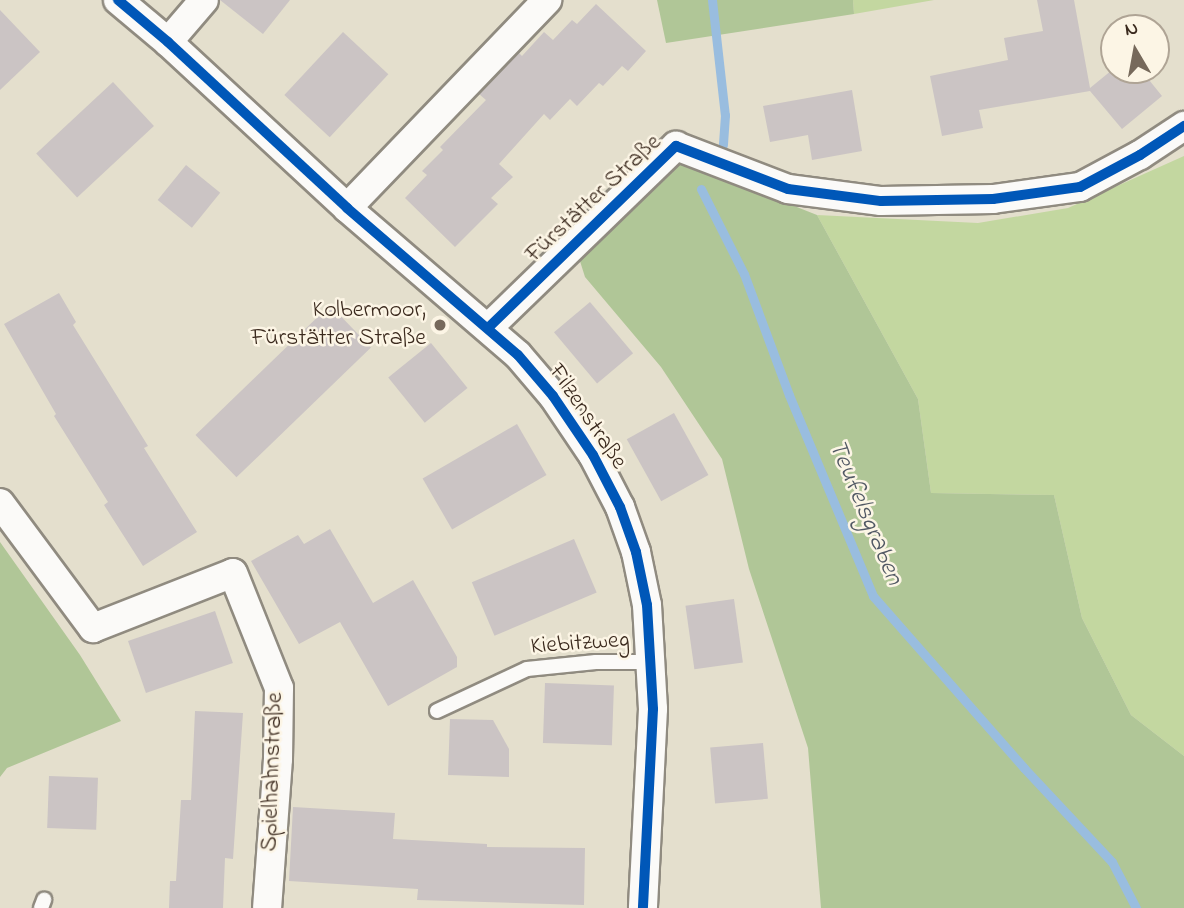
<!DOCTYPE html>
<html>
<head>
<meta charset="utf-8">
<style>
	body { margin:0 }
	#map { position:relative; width:1184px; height:908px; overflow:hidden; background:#e4dfcd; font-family:"Indie Flower",sans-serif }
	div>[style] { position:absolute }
	.green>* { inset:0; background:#c3d7a0 }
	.forest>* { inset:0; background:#b0c697 }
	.stream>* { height:9px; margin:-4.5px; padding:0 4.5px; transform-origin:4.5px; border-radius:4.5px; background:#99bddf }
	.building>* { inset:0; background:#cbc4c4; transform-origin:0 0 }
	.roads { filter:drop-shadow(2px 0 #908b80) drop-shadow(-2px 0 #908b80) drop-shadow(0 2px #908b80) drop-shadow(0 -2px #908b80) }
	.lane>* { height:14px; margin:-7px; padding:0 7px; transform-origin:7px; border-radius:7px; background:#fbfaf8 }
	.street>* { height:28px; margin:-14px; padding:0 14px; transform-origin:14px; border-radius:14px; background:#fbfaf8 }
	.cycleway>* { height:10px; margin:-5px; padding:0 5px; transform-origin:5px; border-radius:5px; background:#0057b8 }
	.dots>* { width:19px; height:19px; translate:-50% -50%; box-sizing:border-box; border:4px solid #fcf5e5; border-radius:50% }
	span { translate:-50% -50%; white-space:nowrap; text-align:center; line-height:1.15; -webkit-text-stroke:5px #fcf5e5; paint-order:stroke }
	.street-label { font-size:24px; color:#3b2a1e }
	.poi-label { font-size:24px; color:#3b2a1e }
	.right { translate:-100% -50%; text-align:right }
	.water-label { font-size:26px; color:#515864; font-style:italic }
	.north { position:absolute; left:1100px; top:14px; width:70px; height:70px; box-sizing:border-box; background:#fcf5e5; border:2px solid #afa495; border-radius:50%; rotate:350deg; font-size:19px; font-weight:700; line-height:28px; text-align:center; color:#3b2a1e }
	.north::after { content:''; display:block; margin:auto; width:24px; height:32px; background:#76695b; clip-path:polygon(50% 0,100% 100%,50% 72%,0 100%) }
</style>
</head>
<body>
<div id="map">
	<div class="green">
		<div style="clip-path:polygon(853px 0,934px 0,854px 14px)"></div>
		<div style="clip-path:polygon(1184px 156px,1184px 756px,1131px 715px,1082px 618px,1054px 495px,931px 493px,918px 399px,817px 215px,978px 223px,1068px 208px)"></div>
	</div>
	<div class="forest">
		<div style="clip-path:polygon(657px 0,853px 0,854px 14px,666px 43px)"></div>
		<div style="clip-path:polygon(676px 159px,817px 215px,918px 399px,931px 493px,1054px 495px,1082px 618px,1131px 715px,1184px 756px,1184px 908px,821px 908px,808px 748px,749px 569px,722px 459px,661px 367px,585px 277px,579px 258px)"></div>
		<div style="clip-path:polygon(0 542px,80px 655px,121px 721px,7px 768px,0 777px)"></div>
	</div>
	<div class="stream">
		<div style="left:712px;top:0;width:116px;rotate:83.6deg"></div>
		<div style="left:725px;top:115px;width:30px;rotate:94deg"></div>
		<div style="left:701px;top:189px;width:95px;rotate:63.2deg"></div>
		<div style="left:744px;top:274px;width:129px;rotate:69.6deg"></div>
		<div style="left:789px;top:395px;width:218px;rotate:67.3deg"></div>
		<div style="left:873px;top:596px;width:229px;rotate:48.7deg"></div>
		<div style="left:1024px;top:768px;width:129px;rotate:46.9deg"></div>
		<div style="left:1112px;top:862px;width:52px;rotate:62.4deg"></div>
	</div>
	<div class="building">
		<div style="clip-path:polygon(220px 0,290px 0,263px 34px)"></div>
		<div style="clip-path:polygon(1037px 0,1074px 0,1090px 88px,1112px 70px,1141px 70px,1162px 96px,1122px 129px,1090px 91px,979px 110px,983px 128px,942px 136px,930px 76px,1008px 60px,1004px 38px,1043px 31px)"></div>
		<div style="clip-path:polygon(596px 4px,646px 51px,628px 71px,622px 66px,603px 86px,599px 83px,577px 106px,570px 99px,550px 120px,544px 114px,499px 164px,513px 177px,491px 198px,498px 204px,455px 247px,405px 198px,427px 175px,422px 171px,443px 150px,440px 147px,486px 100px,479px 94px,519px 53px,522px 56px,544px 32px,553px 40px,572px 20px,577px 24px)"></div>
		<div style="clip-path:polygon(0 10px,40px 52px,0 90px)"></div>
		<div style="left:343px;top:32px;width:62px;height:86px;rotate:43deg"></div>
		<div style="left:113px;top:82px;width:60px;height:105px;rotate:47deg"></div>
		<div style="clip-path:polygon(852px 90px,862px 151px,812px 160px,808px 135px,770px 142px,763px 106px)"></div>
		<div style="left:186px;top:165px;width:44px;height:45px;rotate:39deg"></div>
		<div style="clip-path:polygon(59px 293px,76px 322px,73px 325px,148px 446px,144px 448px,197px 532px,143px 566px,104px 505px,108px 502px,54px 416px,56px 414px,4px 324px)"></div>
		<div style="left:590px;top:302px;width:67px;height:47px;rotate:50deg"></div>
		<div style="left:330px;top:305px;width:59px;height:187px;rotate:46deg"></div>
		<div style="left:431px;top:343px;width:58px;height:55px;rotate:51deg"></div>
		<div style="left:674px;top:413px;width:71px;height:54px;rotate:61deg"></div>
		<div style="left:517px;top:424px;width:59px;height:109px;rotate:60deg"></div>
		<div style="clip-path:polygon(330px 529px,373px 603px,413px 580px,457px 657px,457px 667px,388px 706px,340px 622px,299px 644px,251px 561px,298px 535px,304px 544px)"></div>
		<div style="left:574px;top:539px;width:58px;height:111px;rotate:67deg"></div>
		<div style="left:734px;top:599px;width:64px;height:49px;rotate:82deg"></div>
		<div style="left:215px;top:611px;width:55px;height:92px;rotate:71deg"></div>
		<div style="left:545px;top:683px;width:69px;height:60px;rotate:2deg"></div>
		<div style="clip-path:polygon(195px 711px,243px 713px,233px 859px,225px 858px,223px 908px,169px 908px,170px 881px,176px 881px,181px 800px,191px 800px)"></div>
		<div style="clip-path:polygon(450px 719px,493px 720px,509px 749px,509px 777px,448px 775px)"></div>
		<div style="left:763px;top:743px;width:56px;height:53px;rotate:85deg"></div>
		<div style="left:49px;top:776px;width:49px;height:52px;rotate:2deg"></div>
		<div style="clip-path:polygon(293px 807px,395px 813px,393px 839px,487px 844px,487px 847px,585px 848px,584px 905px,417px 900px,418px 889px,289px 881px)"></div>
	</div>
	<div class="roads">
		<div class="lane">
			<div style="left:437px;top:711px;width:99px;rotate:-25deg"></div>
			<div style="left:527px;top:669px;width:69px;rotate:-5.8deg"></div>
			<div style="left:596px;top:662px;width:55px"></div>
			<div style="left:41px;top:908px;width:9px;rotate:-69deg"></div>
		</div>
		<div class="street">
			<div style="left:118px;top:0;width:65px;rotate:40deg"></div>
			<div style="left:168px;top:42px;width:244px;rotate:42.8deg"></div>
			<div style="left:347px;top:208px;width:225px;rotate:40.7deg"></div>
			<div style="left:518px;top:355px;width:54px;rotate:49.5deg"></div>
			<div style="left:553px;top:396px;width:71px;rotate:55.9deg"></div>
			<div style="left:593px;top:455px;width:59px;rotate:62.6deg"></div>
			<div style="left:620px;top:507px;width:48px;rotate:70.4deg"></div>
			<div style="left:636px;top:552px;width:54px;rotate:78.3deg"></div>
			<div style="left:647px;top:605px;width:104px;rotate:86.7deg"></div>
			<div style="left:653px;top:709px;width:199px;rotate:92.9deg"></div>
			<div style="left:168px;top:42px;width:55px;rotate:-49.4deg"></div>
			<div style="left:347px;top:208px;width:289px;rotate:-46.1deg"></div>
			<div style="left:488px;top:328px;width:262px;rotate:-44.1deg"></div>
			<div style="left:676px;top:146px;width:120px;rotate:21deg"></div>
			<div style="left:788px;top:189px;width:94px;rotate:7.4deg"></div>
			<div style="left:881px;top:201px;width:112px;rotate:-1deg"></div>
			<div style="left:993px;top:199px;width:88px;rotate:-7.9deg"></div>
			<div style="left:1080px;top:187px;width:68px;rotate:-28.1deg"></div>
			<div style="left:1140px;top:155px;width:53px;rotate:-33.4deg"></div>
			<div style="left:0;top:503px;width:156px;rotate:53.4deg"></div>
			<div style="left:93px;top:628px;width:150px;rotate:-21.4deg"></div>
			<div style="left:233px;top:573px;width:124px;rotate:68.2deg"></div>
			<div style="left:279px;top:688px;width:71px;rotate:90.8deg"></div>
			<div style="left:278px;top:759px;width:149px;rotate:94.2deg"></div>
		</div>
	</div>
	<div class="cycleway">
		<div style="left:118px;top:0;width:65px;rotate:40deg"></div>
		<div style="left:168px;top:42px;width:244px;rotate:42.8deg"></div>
		<div style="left:347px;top:208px;width:225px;rotate:40.7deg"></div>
		<div style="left:518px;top:355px;width:54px;rotate:49.5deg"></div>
		<div style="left:553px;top:396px;width:71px;rotate:55.9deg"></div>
		<div style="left:593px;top:455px;width:59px;rotate:62.6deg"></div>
		<div style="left:620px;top:507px;width:48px;rotate:70.4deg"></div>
		<div style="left:636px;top:552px;width:54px;rotate:78.3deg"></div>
		<div style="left:647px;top:605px;width:104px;rotate:86.7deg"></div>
		<div style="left:653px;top:709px;width:199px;rotate:92.9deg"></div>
		<div style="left:488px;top:328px;width:262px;rotate:-44.1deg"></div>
		<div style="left:676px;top:146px;width:120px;rotate:21deg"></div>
		<div style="left:788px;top:189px;width:94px;rotate:7.4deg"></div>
		<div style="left:881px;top:201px;width:112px;rotate:-1deg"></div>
		<div style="left:993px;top:199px;width:88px;rotate:-7.9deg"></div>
		<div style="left:1080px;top:187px;width:68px;rotate:-28.1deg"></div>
		<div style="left:1140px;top:155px;width:53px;rotate:-33.4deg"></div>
	</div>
	<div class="dots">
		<div style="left:440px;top:325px;background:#76695b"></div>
	</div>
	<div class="street-label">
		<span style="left:594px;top:199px;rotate:-43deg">Fürstätter Straße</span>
		<span style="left:587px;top:417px;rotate:56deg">Filzenstraße</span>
		<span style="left:580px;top:644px;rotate:-4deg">Kiebitzweg</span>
		<span style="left:273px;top:772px;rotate:-88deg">Spielhahnstraße</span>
	</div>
	<div class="poi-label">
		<span class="right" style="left:426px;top:325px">Kolbermoor,<br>Fürstätter Straße</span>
	</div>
	<div class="water-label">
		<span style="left:864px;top:513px;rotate:67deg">Teufelsgraben</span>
	</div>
	<div class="north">N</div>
</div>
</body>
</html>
